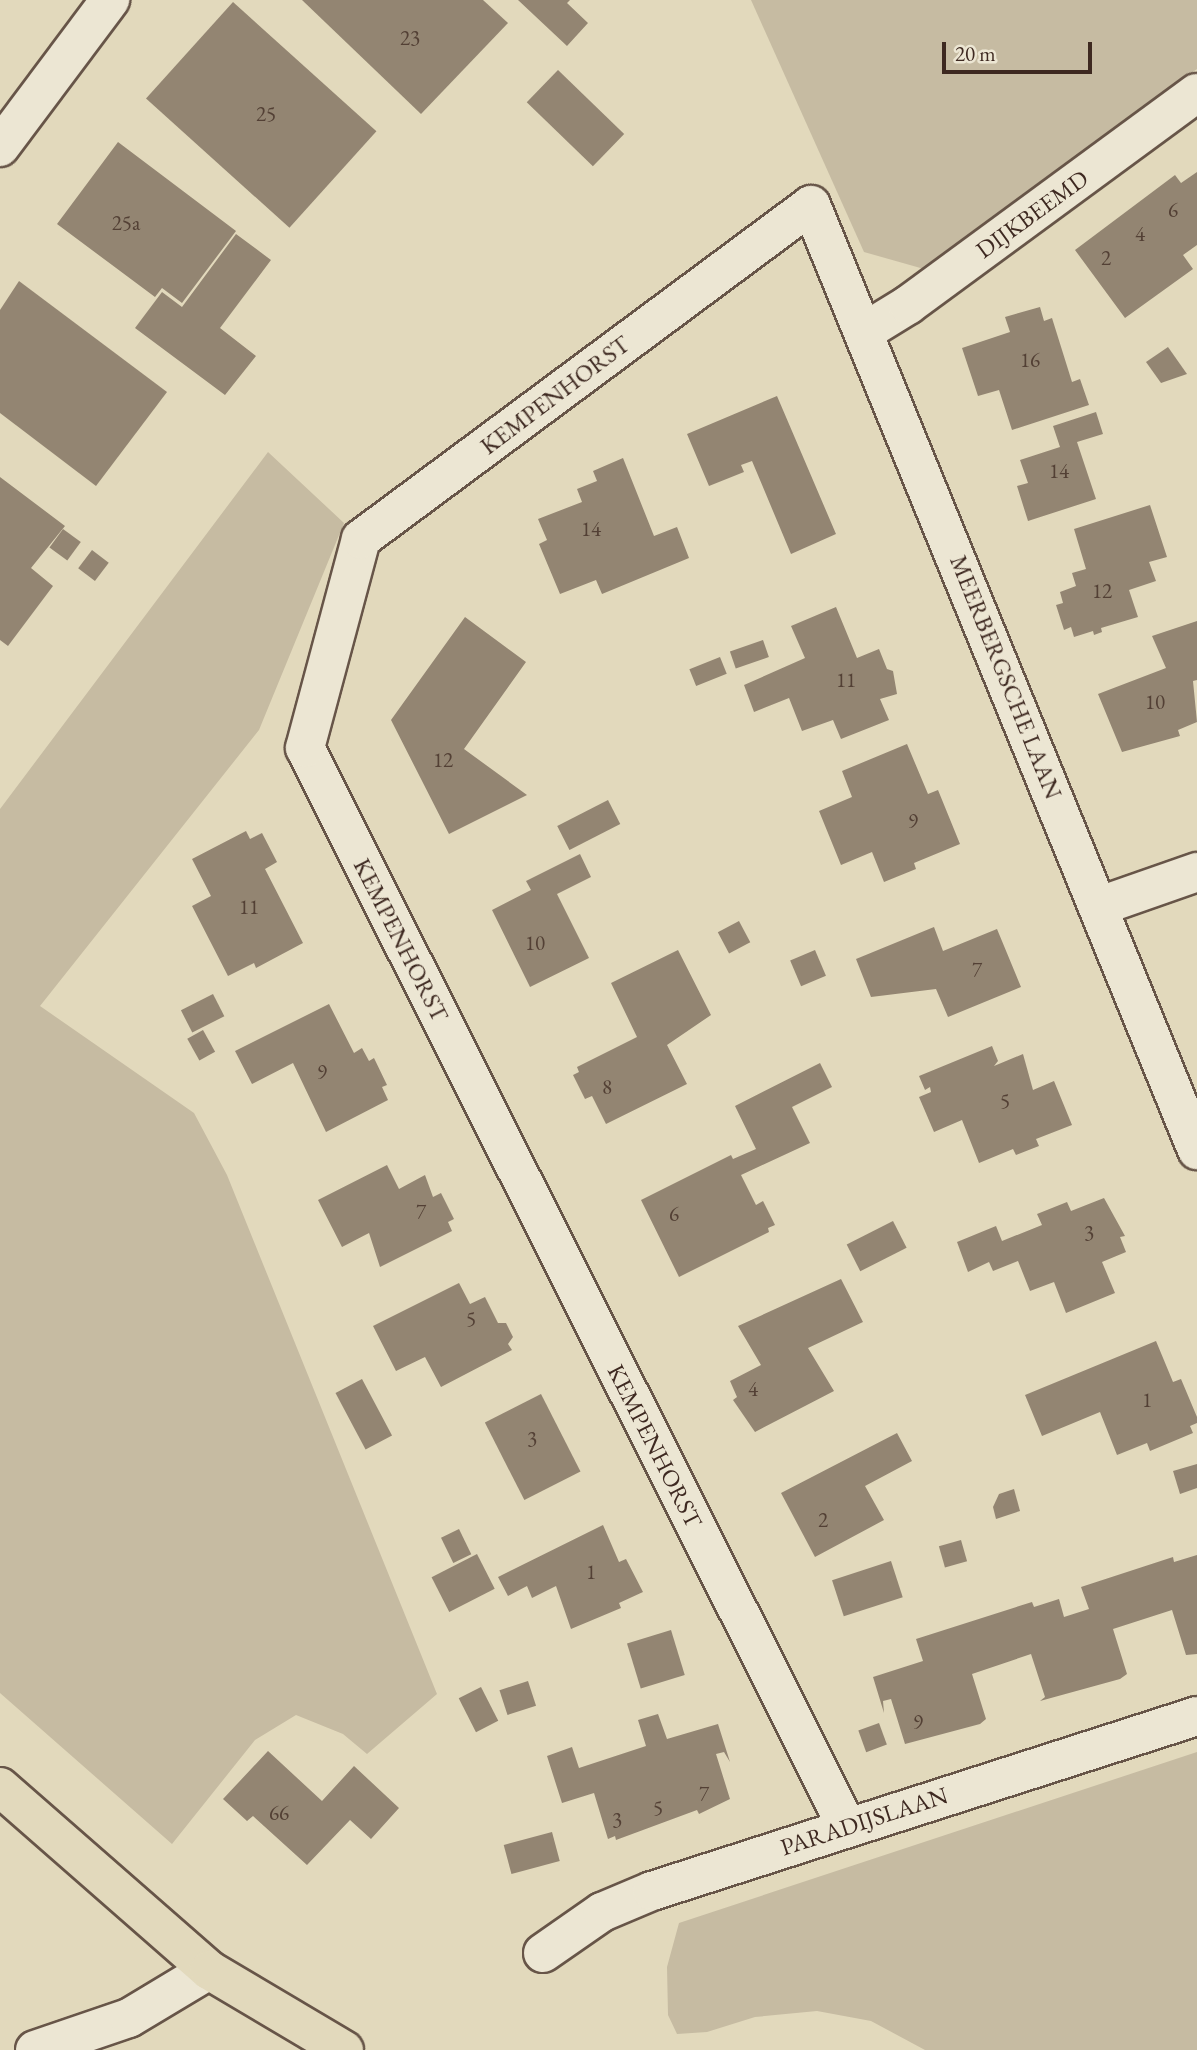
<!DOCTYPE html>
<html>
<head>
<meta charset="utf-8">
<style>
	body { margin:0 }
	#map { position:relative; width:1197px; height:2050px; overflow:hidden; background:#e2d9bc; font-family:"EB Garamond",serif }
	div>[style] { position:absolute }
	.green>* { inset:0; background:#c6bba2 }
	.building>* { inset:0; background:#938572; transform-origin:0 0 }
	.roads { filter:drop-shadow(2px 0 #675548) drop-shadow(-2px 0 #675548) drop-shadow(0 2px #675548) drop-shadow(0 -2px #675548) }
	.minor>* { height:38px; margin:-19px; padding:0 19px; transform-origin:19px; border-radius:19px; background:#ece6d3 }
	.major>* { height:38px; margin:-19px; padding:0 19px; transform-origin:19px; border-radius:19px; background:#e2d9bc }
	span { translate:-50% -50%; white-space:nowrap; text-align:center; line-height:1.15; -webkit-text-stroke:7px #ece6d3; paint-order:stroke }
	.number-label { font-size:21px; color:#534035 }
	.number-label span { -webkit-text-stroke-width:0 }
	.street-label { font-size:24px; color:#3e2921 }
	.scale { position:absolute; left:942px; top:42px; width:150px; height:32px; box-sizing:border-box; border:4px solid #3e2921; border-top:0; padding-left:9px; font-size:21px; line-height:24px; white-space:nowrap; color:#3e2921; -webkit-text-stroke:5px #ece6d3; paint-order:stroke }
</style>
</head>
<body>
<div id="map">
	<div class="green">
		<div style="clip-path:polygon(751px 0,1197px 0,1197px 69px,924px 269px,864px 252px)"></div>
		<div style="clip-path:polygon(268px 452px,344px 523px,259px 730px,40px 1006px,194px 1113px,227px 1175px,437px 1694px,367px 1754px,343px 1734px,296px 1715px,255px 1740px,172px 1844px,0 1693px,0 809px)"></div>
		<div style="clip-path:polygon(1197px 1752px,1197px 2050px,925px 2050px,871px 2021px,817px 2011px,755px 2017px,707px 2032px,677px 2034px,668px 2015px,667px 1967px,679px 1923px)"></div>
	</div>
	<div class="building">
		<div style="clip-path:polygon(302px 0,483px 0,508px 23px,421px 114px)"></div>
		<div style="clip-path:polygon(518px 0,570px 0,567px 3px,588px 23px,567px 46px)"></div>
		<div style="left:233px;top:2px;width:193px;height:130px;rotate:42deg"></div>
		<div style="left:558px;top:70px;width:92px;height:45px;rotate:44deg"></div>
		<div style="clip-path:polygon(118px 142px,236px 231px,182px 303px,162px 288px,155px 297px,57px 224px)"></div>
		<div style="clip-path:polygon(1197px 172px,1197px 245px,1183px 255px,1193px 269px,1125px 318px,1075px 250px,1175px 175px,1181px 183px)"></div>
		<div style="clip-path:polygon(236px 234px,271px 260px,220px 328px,256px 356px,225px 395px,135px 328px,162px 292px,182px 307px)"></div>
		<div style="clip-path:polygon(19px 281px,167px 392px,96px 486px,0 413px,0 310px)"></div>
		<div style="clip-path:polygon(1040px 307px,1044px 321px,1052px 318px,1072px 382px,1080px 379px,1089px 405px,1012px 430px,999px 390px,978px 396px,962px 348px,1010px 332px,1005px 317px)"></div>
		<div style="clip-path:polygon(1168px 347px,1187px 374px,1161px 383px,1146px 362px)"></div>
		<div style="clip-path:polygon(777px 396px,836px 534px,791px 554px,752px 461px,741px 465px,744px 472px,709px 486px,687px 434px)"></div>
		<div style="clip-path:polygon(1096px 412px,1103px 434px,1077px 442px,1096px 499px,1028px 521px,1017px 486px,1028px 483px,1020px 460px,1060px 447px,1053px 426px)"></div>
		<div style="clip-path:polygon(623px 458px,654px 536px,677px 527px,689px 558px,602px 594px,596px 580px,560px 594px,539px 544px,547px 540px,538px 519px,582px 502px,577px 489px,597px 481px,593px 471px)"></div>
		<div style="clip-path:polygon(0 477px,65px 526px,31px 568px,53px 586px,8px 646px,0 640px)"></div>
		<div style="clip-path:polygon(1150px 505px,1167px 557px,1149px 562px,1156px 581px,1129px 590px,1138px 617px,1101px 628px,1102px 632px,1094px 635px,1093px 631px,1074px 637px,1071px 627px,1064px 630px,1056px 605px,1063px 603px,1060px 592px,1076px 586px,1072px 573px,1086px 569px,1074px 529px)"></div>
		<div style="left:63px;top:529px;width:22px;height:23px;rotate:36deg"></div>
		<div style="left:92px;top:550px;width:21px;height:23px;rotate:37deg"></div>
		<div style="clip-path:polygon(836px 607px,857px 658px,879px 649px,887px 669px,893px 671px,897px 694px,880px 699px,889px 720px,841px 739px,833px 720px,802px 731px,789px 698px,754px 712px,744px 685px,805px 658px,791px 626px)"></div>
		<div style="clip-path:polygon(465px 617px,526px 662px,464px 749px,527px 795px,449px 834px,391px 720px)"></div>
		<div style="clip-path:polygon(1197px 621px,1197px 680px,1193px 681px,1197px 722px,1178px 730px,1180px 736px,1122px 752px,1098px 694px,1166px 668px,1152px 636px)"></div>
		<div style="left:763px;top:640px;width:18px;height:35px;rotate:71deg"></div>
		<div style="left:720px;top:657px;width:18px;height:33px;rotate:68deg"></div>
		<div style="clip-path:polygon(907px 744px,928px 794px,938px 790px,960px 844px,914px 863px,916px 869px,884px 882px,872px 852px,841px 865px,819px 811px,852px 797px,842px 771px)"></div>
		<div style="left:608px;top:800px;width:27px;height:57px;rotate:63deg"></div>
		<div style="clip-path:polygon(246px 831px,250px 839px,262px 833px,277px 862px,265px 869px,303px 943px,256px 968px,254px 963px,228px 976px,192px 906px,211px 896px,192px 859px)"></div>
		<div style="clip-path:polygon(580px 854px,591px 877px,557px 894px,589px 958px,530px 987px,492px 910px,531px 890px,526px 881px)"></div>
		<div style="left:739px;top:921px;width:24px;height:24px;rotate:62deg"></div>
		<div style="clip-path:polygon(934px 927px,943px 951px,997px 929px,1021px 987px,948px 1017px,936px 989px,871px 997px,856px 959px)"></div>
		<div style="clip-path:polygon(678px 950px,711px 1015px,667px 1045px,687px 1084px,606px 1124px,592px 1096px,585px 1099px,573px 1075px,579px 1072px,577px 1067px,637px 1037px,611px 983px)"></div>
		<div style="left:815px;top:950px;width:28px;height:27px;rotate:67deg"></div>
		<div style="left:213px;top:994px;width:25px;height:36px;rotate:63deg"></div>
		<div style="clip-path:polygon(329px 1004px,354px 1053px,362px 1048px,369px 1061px,374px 1058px,387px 1085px,382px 1087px,388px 1100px,326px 1132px,293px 1063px,252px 1084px,235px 1051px)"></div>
		<div style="left:203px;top:1030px;width:25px;height:18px;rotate:61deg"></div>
		<div style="clip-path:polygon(992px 1046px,998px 1061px,994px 1066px,1023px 1054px,1033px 1090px,1054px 1081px,1072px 1125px,1036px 1139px,1039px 1146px,1016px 1155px,1013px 1149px,979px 1163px,962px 1120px,934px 1132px,919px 1097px,931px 1092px,930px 1087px,925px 1090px,919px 1076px)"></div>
		<div style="clip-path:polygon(820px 1063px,832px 1087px,792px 1107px,810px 1143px,741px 1175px,756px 1205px,763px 1201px,775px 1225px,768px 1228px,769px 1232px,679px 1277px,641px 1200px,731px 1155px,733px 1159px,756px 1149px,735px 1106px)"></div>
		<div style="clip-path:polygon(387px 1165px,399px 1189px,425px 1175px,433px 1197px,441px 1193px,454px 1219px,448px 1222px,452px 1231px,380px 1267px,369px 1233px,342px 1247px,318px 1200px)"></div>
		<div style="clip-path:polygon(1104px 1198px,1125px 1236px,1120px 1237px,1126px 1252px,1102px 1262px,1115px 1293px,1066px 1313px,1054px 1282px,1030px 1291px,1018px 1261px,993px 1271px,989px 1262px,968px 1272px,957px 1242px,996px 1226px,1002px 1241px,1042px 1225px,1037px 1214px,1067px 1202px,1071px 1211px)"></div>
		<div style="left:893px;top:1221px;width:30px;height:52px;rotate:63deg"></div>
		<div style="clip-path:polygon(841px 1279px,863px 1322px,808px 1348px,834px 1391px,755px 1432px,733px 1400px,737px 1397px,730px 1381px,761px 1365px,738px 1326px)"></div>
		<div style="clip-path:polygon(459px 1283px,470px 1304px,485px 1297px,498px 1323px,506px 1323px,513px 1337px,508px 1344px,512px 1350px,441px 1387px,425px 1357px,396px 1371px,373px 1326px)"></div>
		<div style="clip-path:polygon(1156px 1341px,1173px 1382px,1181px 1379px,1197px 1417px,1197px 1423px,1190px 1426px,1193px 1433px,1150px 1451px,1147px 1443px,1117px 1455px,1100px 1412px,1042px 1436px,1025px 1395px)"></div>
		<div style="left:362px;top:1379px;width:64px;height:30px;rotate:62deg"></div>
		<div style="left:541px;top:1394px;width:87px;height:63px;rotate:63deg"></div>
		<div style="clip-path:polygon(897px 1433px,912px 1461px,865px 1486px,884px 1520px,815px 1557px,781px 1493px)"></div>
		<div style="clip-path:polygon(1197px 1464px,1197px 1488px,1180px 1494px,1173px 1471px)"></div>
		<div style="clip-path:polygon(1014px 1489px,1020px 1511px,996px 1519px,993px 1507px,999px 1494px)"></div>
		<div style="clip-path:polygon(603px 1525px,619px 1562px,626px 1559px,643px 1592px,619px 1603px,621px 1608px,571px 1629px,556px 1586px,532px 1598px,527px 1586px,508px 1596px,498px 1577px)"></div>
		<div style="left:459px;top:1529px;width:28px;height:20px;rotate:64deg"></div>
		<div style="left:961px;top:1540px;width:22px;height:23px;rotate:74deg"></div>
		<div style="left:477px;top:1554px;width:39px;height:51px;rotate:63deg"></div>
		<div style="clip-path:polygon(1197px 1555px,1197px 1654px,1186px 1655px,1172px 1610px,1113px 1629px,1127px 1674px,1120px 1679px,1040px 1701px,1045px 1697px,1031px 1654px,972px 1674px,986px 1719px,980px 1724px,905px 1744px,891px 1699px,883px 1701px,884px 1713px,873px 1677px,923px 1661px,916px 1639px,1032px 1602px,1034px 1607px,1059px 1599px,1064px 1617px,1089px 1609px,1081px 1587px,1173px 1557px,1174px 1562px)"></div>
		<div style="left:891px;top:1561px;width:38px;height:62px;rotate:72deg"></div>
		<div style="left:671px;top:1630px;width:47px;height:46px;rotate:73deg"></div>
		<div style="left:528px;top:1681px;width:26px;height:30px;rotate:72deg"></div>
		<div style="left:481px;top:1687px;width:38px;height:25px;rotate:63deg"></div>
		<div style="clip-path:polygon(658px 1714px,667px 1739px,718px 1724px,730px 1762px,724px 1752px,716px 1754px,730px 1799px,699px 1814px,697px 1810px,616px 1840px,615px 1836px,608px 1839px,594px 1793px,562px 1803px,547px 1756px,572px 1747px,579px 1768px,646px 1746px,638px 1720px)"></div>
		<div style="left:879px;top:1723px;width:23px;height:22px;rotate:70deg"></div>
		<div style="clip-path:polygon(268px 1751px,322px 1801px,354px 1766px,399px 1808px,371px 1839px,350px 1820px,307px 1865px,253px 1816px,247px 1821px,223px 1799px)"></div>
		<div style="left:552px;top:1832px;width:30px;height:50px;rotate:75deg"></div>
	</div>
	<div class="roads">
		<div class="minor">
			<div style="left:0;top:147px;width:184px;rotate:-53.2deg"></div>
			<div style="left:864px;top:332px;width:52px;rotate:-31.5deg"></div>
			<div style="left:908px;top:305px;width:358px;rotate:-36.3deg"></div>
			<div style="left:1100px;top:906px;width:103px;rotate:-19.3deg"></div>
			<div style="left:846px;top:1825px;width:1205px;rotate:-116.67deg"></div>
			<div style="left:305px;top:748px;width:216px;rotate:-75deg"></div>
			<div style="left:361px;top:539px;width:560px;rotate:-36.58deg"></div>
			<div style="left:811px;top:205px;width:1021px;rotate:67.78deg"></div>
			<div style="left:543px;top:1953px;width:72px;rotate:-34.8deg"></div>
			<div style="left:602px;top:1912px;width:54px;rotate:-22.8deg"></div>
			<div style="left:652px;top:1891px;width:572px;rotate:-17.8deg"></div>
			<div style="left:35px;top:2050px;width:99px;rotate:-18.8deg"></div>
			<div style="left:129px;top:2018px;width:93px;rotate:-31deg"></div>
		</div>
		<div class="major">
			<div style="left:0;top:1787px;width:278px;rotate:41.2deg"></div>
			<div style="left:209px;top:1970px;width:157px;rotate:30.7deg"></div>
		</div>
	</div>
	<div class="number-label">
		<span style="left:410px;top:38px">23</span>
		<span style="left:266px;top:114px">25</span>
		<span style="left:1173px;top:210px">6</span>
		<span style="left:126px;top:223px">25a</span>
		<span style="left:1140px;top:234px">4</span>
		<span style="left:1106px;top:258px">2</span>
		<span style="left:1030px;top:360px">16</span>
		<span style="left:1059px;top:471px">14</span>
		<span style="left:591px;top:529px">14</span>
		<span style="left:1102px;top:591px">12</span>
		<span style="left:846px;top:680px">11</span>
		<span style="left:1155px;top:702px">10</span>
		<span style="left:443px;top:760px">12</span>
		<span style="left:913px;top:821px">9</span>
		<span style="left:249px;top:907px">11</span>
		<span style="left:535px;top:943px">10</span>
		<span style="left:977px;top:970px">7</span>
		<span style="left:322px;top:1072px">9</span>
		<span style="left:607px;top:1087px">8</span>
		<span style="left:1005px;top:1101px">5</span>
		<span style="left:421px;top:1212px">7</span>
		<span style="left:674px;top:1214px">6</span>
		<span style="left:1089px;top:1233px">3</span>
		<span style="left:471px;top:1319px">5</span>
		<span style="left:753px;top:1389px">4</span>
		<span style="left:1147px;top:1400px">1</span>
		<span style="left:532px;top:1439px">3</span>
		<span style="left:823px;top:1520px">2</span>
		<span style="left:591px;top:1572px">1</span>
		<span style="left:918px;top:1722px">9</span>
		<span style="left:704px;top:1794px">7</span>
		<span style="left:658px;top:1808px">5</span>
		<span style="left:279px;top:1813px">66</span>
		<span style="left:617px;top:1820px">3</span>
	</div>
	<div class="street-label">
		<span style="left:1032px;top:214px;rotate:-36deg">DIJKBEEMD</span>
		<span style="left:555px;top:395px;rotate:-37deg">KEMPENHORST</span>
		<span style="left:1006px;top:677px;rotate:68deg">MEERBERGSCHE LAAN</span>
		<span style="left:401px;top:940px;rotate:63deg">KEMPENHORST</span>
		<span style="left:655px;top:1446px;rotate:63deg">KEMPENHORST</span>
		<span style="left:864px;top:1821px;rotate:-18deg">PARADIJSLAAN</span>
	</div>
	<div class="scale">20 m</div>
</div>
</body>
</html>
